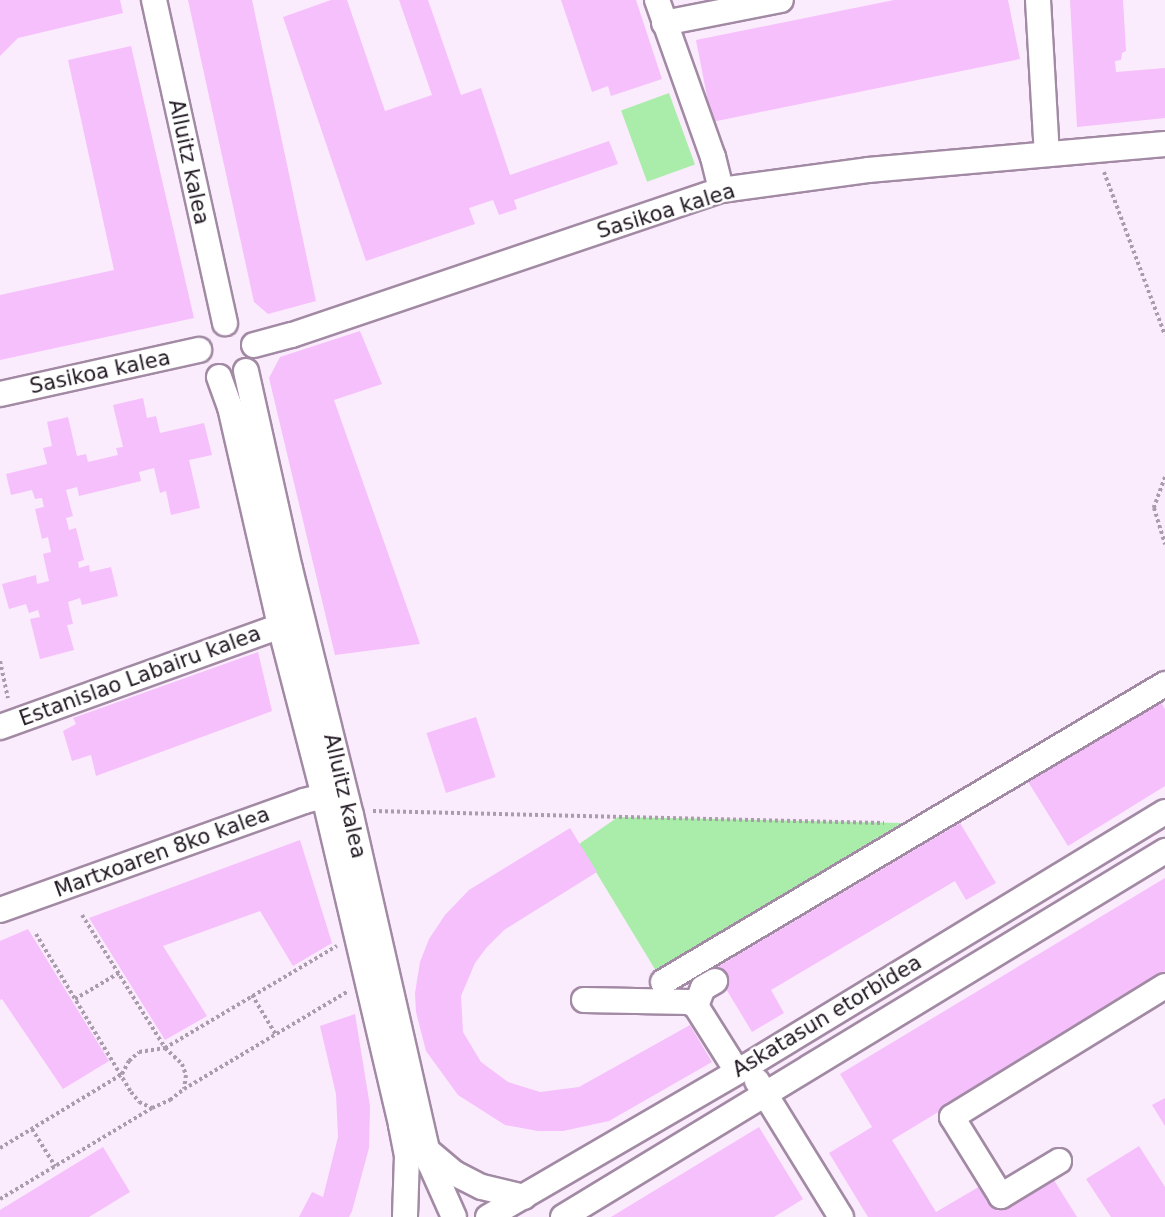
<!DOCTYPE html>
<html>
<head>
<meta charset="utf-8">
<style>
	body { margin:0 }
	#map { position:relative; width:1165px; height:1217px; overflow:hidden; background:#fbecfd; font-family:"DejaVu Sans",sans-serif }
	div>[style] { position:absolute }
	.green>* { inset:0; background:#aaedaa; transform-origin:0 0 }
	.building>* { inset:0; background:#f5c0fb; transform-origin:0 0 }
	.path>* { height:4px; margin-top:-2px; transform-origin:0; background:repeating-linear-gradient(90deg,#a99cab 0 3px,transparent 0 6px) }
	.roads { filter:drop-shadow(2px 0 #a28aa4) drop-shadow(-2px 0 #a28aa4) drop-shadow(0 2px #a28aa4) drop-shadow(0 -2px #a28aa4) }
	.street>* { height:24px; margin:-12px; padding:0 12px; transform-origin:12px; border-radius:12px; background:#fff }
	span { translate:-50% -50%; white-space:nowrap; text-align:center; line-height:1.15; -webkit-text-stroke:4.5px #fff; paint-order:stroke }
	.street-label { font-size:21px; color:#211822 }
</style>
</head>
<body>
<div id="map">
	<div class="green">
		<div style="left:669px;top:93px;width:76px;height:51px;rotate:70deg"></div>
		<div style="clip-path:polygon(618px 817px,902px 823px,656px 971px,579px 844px)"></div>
	</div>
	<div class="building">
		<div style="clip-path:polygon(0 0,120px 0,123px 13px,18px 38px,0 56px)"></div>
		<div style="clip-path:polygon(188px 0,252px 0,316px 301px,268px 314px,254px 302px)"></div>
		<div style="clip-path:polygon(331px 0,347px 0,385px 111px,432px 95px,399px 0,428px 0,461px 95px,481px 88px,510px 175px,609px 141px,618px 164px,514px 200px,517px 209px,499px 215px,493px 200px,469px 208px,475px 224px,366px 261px,283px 17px)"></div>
		<div style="clip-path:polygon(561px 0,636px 0,662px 79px,611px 96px,608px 86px,592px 92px)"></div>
		<div style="clip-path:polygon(894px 0,1008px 0,1020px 59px,712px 122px,696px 40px)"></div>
		<div style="clip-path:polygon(1070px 0,1123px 0,1126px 51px,1122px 53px,1121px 60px,1115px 61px,1116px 72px,1165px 68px,1165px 118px,1077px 127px)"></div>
		<div style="clip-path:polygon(131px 46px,194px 318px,0 360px,0 295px,114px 270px,68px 60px)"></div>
		<div style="clip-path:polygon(360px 331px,382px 384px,334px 400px,420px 644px,335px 655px,269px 378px,280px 357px)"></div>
		<div style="clip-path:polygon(143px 398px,147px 418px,156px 416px,160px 433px,204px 423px,212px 455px,189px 460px,200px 508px,171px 515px,166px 491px,160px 493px,154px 468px,139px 472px,141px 481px,79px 496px,77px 487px,66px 490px,73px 516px,66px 518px,69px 530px,76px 528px,84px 560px,78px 562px,79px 568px,89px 565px,90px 572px,111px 567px,118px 596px,82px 605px,80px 598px,68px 602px,73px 624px,67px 625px,74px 650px,40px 659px,30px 619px,40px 617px,38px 610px,29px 613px,26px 604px,9px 609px,2px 584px,36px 575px,37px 584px,49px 581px,43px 554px,51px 552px,48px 537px,42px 539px,35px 509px,44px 507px,42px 498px,35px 499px,32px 490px,11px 495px,6px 474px,47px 464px,43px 448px,52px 446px,47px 422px,68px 417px,77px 456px,86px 454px,88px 462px,118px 455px,116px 448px,123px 447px,113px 405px)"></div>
		<div style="clip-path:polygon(258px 652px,272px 711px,96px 776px,91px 755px,72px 761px,63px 731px,76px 724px,73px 718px)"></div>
		<div style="clip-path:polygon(1159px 699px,1165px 709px,1165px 786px,1068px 846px,1027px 780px)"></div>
		<div style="left:476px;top:717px;width:63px;height:52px;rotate:72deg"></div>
		<div style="clip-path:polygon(960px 823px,996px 883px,966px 900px,955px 881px,771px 990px,784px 1013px,752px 1032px,714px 969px)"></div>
		<div style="clip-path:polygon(570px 828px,597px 872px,504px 930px,487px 947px,475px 963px,461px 996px,463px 1032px,481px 1062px,508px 1082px,540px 1092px,579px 1087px,690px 1025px,712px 1062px,609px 1121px,563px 1131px,538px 1131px,505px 1125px,458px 1095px,426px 1051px,416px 1012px,415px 993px,420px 962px,429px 939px,445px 915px,469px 890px)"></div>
		<div style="clip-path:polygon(300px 840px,332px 943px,293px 966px,260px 911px,163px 946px,207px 1016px,165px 1040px,89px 918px)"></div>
		<div style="clip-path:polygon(1165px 878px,1165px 975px,892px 1140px,936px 1212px,982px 1185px,997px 1211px,1052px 1177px,1077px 1217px,868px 1217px,829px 1153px,872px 1127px,840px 1074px)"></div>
		<div style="clip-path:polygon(28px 929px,109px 1061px,63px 1089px,2px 999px,0 1000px,0 941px)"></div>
		<div style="clip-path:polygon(355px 1014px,370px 1106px,369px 1148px,352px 1211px,349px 1217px,299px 1217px,312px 1192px,323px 1197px,338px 1137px,336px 1094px,320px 1026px)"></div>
		<div style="clip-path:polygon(1165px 1098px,1165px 1126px,1152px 1105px)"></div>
		<div style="clip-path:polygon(759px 1127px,803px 1199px,774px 1217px,611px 1217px)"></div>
		<div style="clip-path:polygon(1139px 1146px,1165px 1187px,1165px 1217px,1111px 1217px,1086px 1179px)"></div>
		<div style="clip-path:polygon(103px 1147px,130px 1192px,89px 1217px,0 1217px,0 1210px)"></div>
	</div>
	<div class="path">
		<div style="left:1104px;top:172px;width:174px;rotate:69.5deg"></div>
		<div style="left:1165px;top:477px;width:33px;rotate:110deg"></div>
		<div style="left:1154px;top:508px;width:38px;rotate:73deg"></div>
		<div style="left:0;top:661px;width:38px;rotate:78deg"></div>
		<div style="left:373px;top:811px;width:511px;rotate:1.35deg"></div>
		<div style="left:82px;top:915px;width:157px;rotate:58deg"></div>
		<div style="left:165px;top:1048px;width:23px;rotate:43deg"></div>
		<div style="left:182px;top:1064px;width:12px;rotate:70deg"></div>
		<div style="left:186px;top:1075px;width:14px;rotate:98deg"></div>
		<div style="left:36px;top:934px;width:184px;rotate:59deg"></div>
		<div style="left:131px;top:1092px;width:13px;rotate:51deg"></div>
		<div style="left:139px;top:1102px;width:14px;rotate:25deg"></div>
		<div style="left:252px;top:995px;width:47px;rotate:59deg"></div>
		<div style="left:75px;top:999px;width:51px;rotate:-30.6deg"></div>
		<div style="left:32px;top:1129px;width:44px;rotate:58.1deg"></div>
		<div style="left:0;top:1148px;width:143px;rotate:-31.2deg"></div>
		<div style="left:122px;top:1074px;width:15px;rotate:-62deg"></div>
		<div style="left:129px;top:1061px;width:13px;rotate:-42deg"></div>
		<div style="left:139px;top:1052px;width:26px;rotate:-9deg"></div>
		<div style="left:165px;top:1048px;width:200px;rotate:-30.7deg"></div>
		<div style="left:0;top:1199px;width:177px;rotate:-30.9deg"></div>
		<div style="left:152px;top:1108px;width:20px;rotate:-24deg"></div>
		<div style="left:170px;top:1100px;width:18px;rotate:-38deg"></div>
		<div style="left:184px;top:1089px;width:190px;rotate:-30.8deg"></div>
	</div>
	<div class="roads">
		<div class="street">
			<div style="left:154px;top:0;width:331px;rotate:77.6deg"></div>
			<div style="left:657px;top:0;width:167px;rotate:70.4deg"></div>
			<div style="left:713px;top:157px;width:34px;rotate:76deg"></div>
			<div style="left:1038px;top:0;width:154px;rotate:86.7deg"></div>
			<div style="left:664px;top:23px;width:119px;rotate:-11.1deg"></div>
			<div style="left:254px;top:345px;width:39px;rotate:-15deg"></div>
			<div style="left:292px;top:335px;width:453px;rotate:-18.7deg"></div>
			<div style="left:721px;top:190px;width:148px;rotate:-7.7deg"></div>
			<div style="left:868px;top:170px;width:298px;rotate:-5deg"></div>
			<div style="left:246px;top:371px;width:203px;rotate:77.5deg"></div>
			<div style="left:290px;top:569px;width:253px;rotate:76.1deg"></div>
			<div style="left:351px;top:815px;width:357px;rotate:77.2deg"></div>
			<div style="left:430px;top:1163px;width:59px;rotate:66deg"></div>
			<div style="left:219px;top:377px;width:32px;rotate:70deg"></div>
			<div style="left:230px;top:407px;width:225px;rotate:77.1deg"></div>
			<div style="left:280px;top:626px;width:176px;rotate:75.5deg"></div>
			<div style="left:324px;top:796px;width:338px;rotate:76.8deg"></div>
			<div style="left:401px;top:1125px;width:32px;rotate:79deg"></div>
			<div style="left:407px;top:1156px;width:61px;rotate:91.9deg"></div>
			<div style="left:0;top:394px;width:204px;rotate:-12.5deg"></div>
			<div style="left:0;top:727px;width:298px;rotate:-19.8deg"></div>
			<div style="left:0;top:910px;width:323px;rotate:-19.7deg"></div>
			<div style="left:304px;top:801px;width:21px;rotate:-14deg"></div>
			<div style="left:663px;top:982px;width:584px;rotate:-30.69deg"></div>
			<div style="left:584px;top:1000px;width:105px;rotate:1.1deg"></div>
			<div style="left:689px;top:1002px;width:8px;rotate:30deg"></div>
			<div style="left:696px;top:1006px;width:77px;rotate:57.8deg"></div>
			<div style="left:696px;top:1006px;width:19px;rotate:-69deg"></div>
			<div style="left:703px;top:988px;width:14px;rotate:-30deg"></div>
			<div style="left:757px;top:1081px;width:160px;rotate:58.3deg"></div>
			<div style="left:428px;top:1151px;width:34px;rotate:40deg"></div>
			<div style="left:454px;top:1173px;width:31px;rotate:27deg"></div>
			<div style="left:482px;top:1187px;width:43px;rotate:13.4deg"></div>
			<div style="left:1059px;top:1161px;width:68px;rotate:148.9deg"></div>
			<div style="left:1001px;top:1196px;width:93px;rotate:-121.8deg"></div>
			<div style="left:952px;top:1117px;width:250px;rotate:-31.6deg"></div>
			<div style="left:488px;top:1217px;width:300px;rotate:-30.2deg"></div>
			<div style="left:747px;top:1066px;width:489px;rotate:-31.3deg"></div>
			<div style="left:563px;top:1217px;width:705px;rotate:-31.3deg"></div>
		</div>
	</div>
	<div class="street-label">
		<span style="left:189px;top:162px;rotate:78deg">Alluitz kalea</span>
		<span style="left:666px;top:211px;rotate:-17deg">Sasikoa kalea</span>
		<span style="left:100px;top:372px;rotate:-12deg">Sasikoa kalea</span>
		<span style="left:140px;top:676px;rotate:-20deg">Estanislao Labairu kalea</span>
		<span style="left:345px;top:796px;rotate:77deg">Alluitz kalea</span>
		<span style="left:162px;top:852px;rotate:-20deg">Martxoaren 8ko kalea</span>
		<span style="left:827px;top:1016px;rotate:-31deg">Askatasun etorbidea</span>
	</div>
</div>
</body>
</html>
